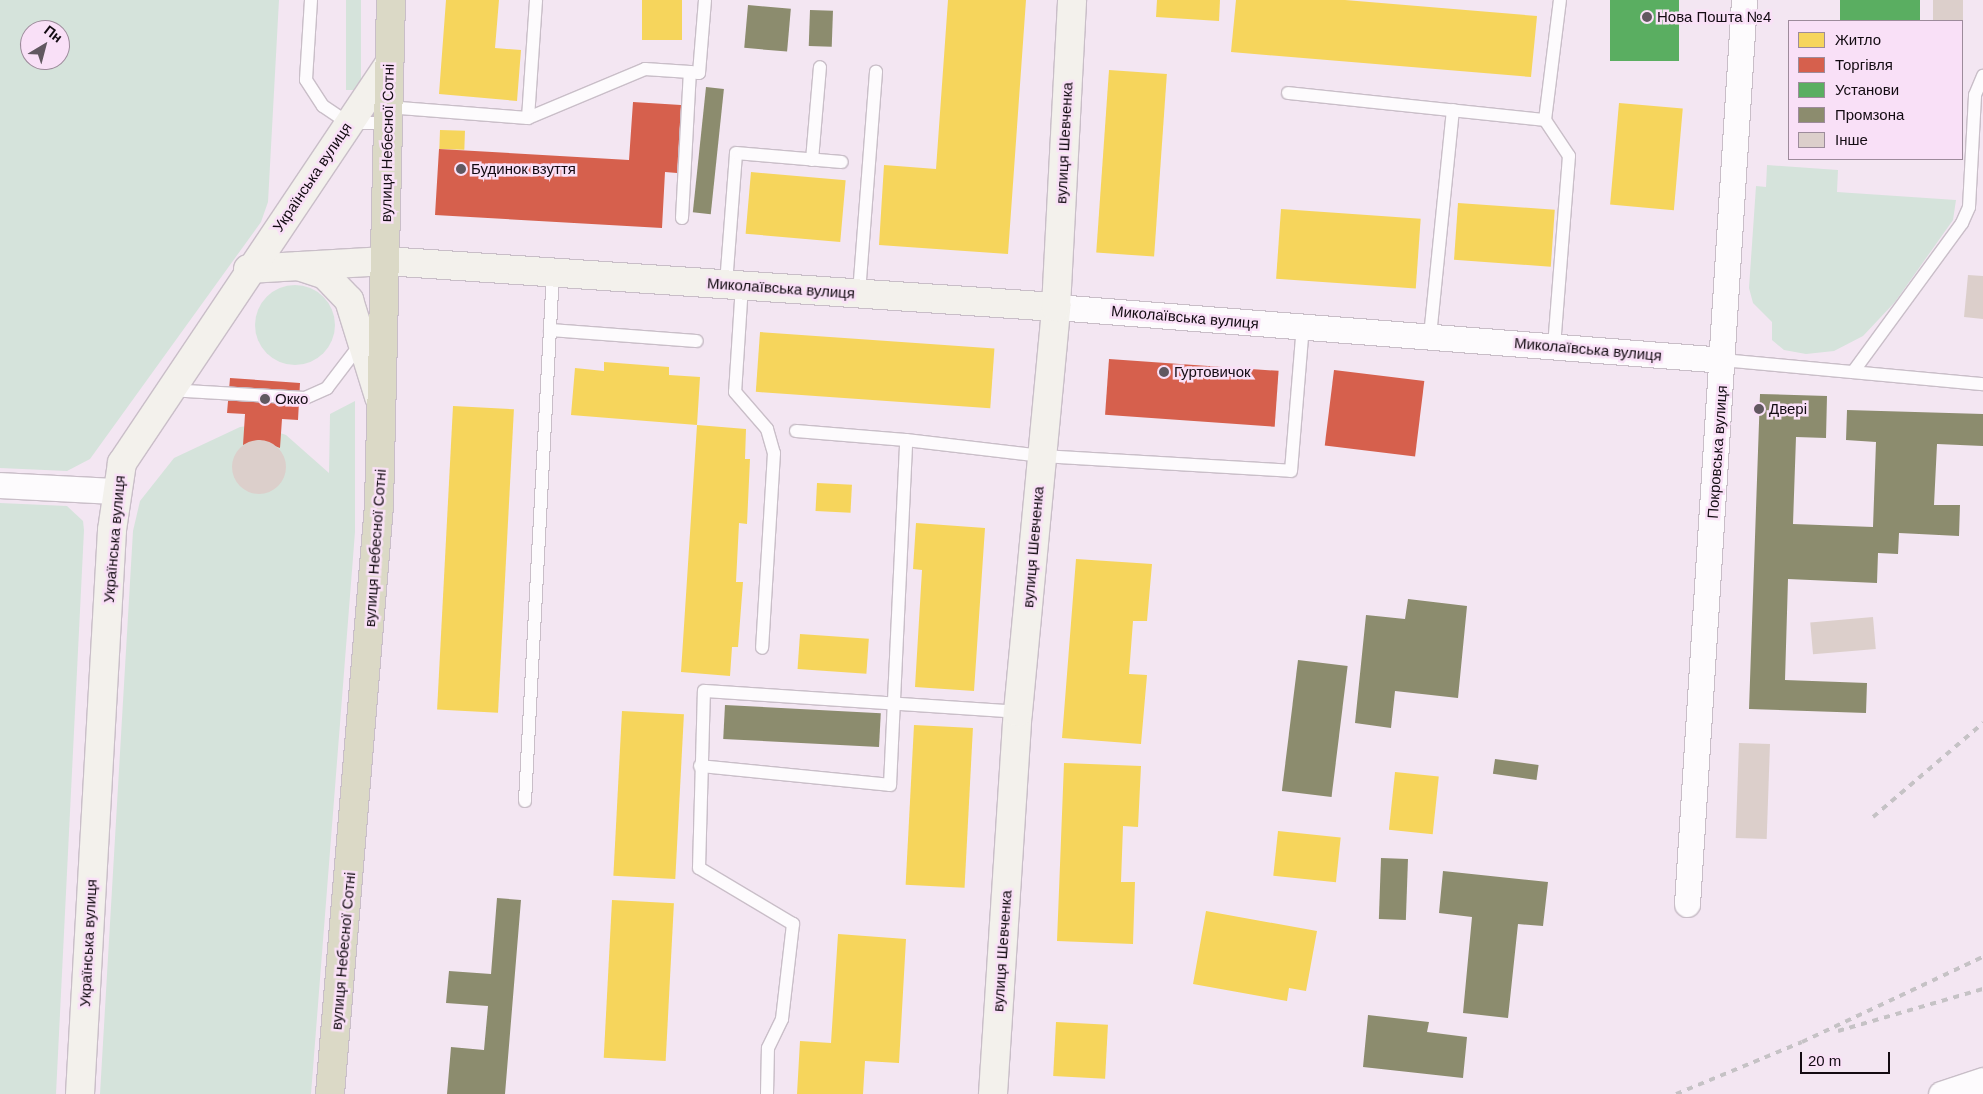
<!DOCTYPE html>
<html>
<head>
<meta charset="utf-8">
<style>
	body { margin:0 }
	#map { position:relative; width:1983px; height:1094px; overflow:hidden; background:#f3e6f2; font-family:Helvetica,sans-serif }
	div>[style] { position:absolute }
	.green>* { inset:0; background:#d5e3db; transform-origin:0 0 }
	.round { border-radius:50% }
	.homes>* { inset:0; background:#f6d55c; transform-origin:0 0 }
	.shops>* { inset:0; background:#d6604d; transform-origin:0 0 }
	.public>* { inset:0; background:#5aae61; transform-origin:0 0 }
	.industry>* { inset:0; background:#8c8c6e; transform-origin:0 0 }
	.building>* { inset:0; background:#dccfcb; transform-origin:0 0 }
	.roads { filter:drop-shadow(1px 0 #c9bec8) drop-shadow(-1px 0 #c9bec8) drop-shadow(0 1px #c9bec8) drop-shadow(0 -1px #c9bec8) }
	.lane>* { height:12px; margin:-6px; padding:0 6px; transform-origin:6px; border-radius:6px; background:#fdfbfd }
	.street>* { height:25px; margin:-12.5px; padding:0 12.5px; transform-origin:12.5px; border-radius:12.5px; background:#fdfbfd }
	.secondary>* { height:28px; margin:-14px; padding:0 14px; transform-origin:14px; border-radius:14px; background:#f3f1ec }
	.highway>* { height:28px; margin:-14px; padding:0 14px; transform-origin:14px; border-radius:14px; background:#dbd9c6 }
	.rail>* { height:4px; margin-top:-2px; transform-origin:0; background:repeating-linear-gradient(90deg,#c5c2c5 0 6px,transparent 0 12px) }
	.dots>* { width:14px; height:14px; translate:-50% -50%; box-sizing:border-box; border:2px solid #f9e0f7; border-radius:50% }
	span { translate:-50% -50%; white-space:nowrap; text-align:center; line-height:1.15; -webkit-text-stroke:5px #f9e0f7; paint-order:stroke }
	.poi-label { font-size:15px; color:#130b12 }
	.left { translate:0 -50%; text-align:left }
	.street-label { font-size:15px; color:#130b12 }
	.legend { position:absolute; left:1788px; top:20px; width:175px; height:140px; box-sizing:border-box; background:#f9e0f7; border:1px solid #9d8b9b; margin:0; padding:6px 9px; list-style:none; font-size:15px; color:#130b12 }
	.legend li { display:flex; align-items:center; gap:10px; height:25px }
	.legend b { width:25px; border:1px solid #9d8b9b }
	.north { position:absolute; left:20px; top:20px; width:50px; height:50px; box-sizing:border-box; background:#f9e0f7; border:1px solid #9d8b9b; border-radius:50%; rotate:37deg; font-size:14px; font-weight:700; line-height:20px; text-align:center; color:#130b12 }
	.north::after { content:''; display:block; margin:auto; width:18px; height:22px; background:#615860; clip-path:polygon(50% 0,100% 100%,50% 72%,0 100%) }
	.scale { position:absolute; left:1800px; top:1052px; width:90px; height:22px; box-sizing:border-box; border:2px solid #130b12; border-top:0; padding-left:6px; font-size:15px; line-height:18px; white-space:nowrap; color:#130b12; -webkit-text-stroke:4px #f9e0f7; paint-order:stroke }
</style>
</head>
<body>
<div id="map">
	<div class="green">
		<div style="clip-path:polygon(evenodd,0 0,279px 0,268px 202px,261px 222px,90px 459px,67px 471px,0 468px,0 0,30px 30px,60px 30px,60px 60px,30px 60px,30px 30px)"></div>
		<div style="left:346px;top:0;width:15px;height:90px"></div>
		<div style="clip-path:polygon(1767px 165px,1838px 170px,1837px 192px,1956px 200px,1953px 220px,1895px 302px,1863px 336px,1834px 351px,1806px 354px,1784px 350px,1772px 340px,1772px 322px,1753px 303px,1749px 288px,1756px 186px,1766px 187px)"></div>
		<div class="round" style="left:255px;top:285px;width:80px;height:80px"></div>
		<div style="clip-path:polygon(355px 401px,355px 532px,311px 1094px,100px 1094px,133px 531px,140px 501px,174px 458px,240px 427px,257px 425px,286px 435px,329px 473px,330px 414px)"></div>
		<div style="clip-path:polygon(0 503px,67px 506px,83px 521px,84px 530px,56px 1094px,0 1094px)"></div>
	</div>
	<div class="homes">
		<div style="clip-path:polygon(446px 0,499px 0,495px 48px,521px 50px,517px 101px,439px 94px)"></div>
		<div style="left:642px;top:0;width:40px;height:40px"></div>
		<div style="clip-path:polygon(948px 0,1026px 0,1008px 254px,879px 245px,884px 165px,936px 169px)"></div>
		<div style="clip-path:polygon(1157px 0,1220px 0,1219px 21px,1156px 17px)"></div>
		<div style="clip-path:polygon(1236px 0,1345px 0,1537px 16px,1531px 77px,1231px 52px)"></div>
		<div style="left:1109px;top:70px;width:58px;height:183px;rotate:4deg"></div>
		<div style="left:1619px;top:103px;width:64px;height:102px;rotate:5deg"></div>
		<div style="left:440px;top:130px;width:25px;height:19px;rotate:2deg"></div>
		<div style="left:751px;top:172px;width:95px;height:62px;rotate:5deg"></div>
		<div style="left:1458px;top:203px;width:97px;height:57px;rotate:4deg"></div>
		<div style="left:1281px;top:209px;width:140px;height:70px;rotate:4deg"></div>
		<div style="left:760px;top:332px;width:235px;height:60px;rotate:4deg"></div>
		<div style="clip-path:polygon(604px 362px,669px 367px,669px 375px,700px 377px,697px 425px,571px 415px,575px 368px,604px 371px)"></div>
		<div style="left:453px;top:406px;width:61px;height:304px;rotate:3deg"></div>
		<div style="clip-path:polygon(697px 425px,746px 429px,745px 459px,750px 459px,747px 524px,739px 523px,736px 582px,743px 582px,738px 647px,732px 647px,730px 676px,681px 672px)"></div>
		<div style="left:817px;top:483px;width:35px;height:28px;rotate:3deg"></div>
		<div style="clip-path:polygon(916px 523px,985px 528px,974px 691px,915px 687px,922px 570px,913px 569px)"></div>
		<div style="clip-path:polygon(1076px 559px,1152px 564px,1147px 621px,1133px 621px,1129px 674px,1147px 675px,1141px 744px,1062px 738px)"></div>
		<div style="left:800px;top:634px;width:69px;height:35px;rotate:4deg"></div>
		<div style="left:622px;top:711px;width:62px;height:165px;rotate:3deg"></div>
		<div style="left:914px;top:725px;width:59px;height:160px;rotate:3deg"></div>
		<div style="clip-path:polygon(1064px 763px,1141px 766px,1138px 827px,1123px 826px,1121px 882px,1135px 882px,1133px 944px,1057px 941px)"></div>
		<div style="left:1395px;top:772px;width:44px;height:58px;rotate:6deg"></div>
		<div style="left:1278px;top:831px;width:63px;height:45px;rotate:6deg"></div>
		<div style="left:612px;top:900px;width:62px;height:158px;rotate:3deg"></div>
		<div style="clip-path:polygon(1206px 911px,1317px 931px,1306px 991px,1289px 988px,1287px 1001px,1193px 984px)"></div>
		<div style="clip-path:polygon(838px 934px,906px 939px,899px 1063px,865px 1061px,863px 1094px,797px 1094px,800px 1041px,831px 1043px)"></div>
		<div style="left:1056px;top:1022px;width:52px;height:54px;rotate:3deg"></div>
	</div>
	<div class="shops">
		<div style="clip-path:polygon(633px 102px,681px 105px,677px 173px,665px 172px,662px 228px,435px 215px,439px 149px,629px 160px)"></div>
		<div style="left:1109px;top:359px;width:170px;height:56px;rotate:4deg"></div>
		<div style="left:1334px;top:370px;width:91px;height:76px;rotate:7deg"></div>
		<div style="clip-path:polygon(230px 378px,300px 383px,298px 420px,282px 419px,280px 448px,259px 440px,243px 445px,245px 414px,227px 413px)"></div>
	</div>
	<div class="public">
		<div style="left:1610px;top:0;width:69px;height:61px"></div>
		<div style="left:1840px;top:0;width:80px;height:21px"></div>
	</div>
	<div class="industry">
		<div style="left:748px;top:5px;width:43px;height:43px;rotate:5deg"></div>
		<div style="left:810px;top:10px;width:23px;height:36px;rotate:2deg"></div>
		<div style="left:706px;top:87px;width:18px;height:126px;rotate:6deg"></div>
		<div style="clip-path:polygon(1760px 394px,1827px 396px,1826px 438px,1796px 437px,1793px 524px,1873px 527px,1876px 442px,1846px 440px,1847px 410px,1983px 414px,1983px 446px,1937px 444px,1934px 505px,1960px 505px,1959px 536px,1899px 533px,1898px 554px,1878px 553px,1877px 583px,1788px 579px,1785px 680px,1867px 683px,1866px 713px,1749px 709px)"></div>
		<div style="clip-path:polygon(1408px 599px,1467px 606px,1458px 698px,1395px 691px,1391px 728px,1355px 723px,1366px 615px,1405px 619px)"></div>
		<div style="left:1298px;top:660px;width:50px;height:132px;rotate:7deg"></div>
		<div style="left:725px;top:705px;width:156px;height:34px;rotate:3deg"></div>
		<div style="left:1495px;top:759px;width:44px;height:15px;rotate:8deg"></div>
		<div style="left:1381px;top:858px;width:27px;height:61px;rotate:2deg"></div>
		<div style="clip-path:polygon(1443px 871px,1548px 882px,1543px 926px,1518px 924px,1508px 1018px,1463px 1013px,1472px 917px,1439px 913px)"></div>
		<div style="clip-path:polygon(497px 898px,521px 900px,505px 1094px,447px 1094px,451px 1047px,484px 1050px,488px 1006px,446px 1003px,449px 971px,491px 974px)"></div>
		<div style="clip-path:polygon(1368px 1015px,1429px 1022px,1427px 1032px,1467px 1037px,1463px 1078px,1363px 1067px)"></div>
	</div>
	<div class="building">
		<div style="left:1933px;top:0;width:30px;height:21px"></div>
		<div style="clip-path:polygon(1968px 275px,1983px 276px,1983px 319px,1964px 317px)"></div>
		<div class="round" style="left:232px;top:440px;width:54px;height:54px"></div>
		<div style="left:1873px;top:617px;width:32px;height:63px;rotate:85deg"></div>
		<div style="left:1739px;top:743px;width:31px;height:95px;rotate:2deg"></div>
	</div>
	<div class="roads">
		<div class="lane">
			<div style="left:311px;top:0;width:80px;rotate:93.6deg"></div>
			<div style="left:306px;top:80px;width:31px;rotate:57deg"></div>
			<div style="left:323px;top:106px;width:30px;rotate:34deg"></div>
			<div style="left:348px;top:123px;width:38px"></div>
			<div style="left:1288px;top:93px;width:258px;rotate:6deg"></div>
			<div style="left:1545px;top:120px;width:121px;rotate:-82.9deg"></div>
			<div style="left:387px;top:107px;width:141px;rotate:4.5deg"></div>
			<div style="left:528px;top:118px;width:127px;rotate:-22.7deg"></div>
			<div style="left:645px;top:69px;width:45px;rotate:3.8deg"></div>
			<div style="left:528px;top:118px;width:118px;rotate:-86.1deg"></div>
			<div style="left:1545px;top:120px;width:43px;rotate:56.3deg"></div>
			<div style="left:1569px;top:156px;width:191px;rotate:94.5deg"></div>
			<div style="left:812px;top:160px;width:93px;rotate:-85.1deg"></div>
			<div style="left:682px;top:218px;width:146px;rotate:-86.9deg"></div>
			<div style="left:690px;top:72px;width:9px;rotate:6deg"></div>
			<div style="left:699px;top:73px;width:73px;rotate:-85.3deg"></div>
			<div style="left:726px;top:284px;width:131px;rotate:-85.6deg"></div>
			<div style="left:736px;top:153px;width:106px;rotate:4.9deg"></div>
			<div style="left:742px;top:285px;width:107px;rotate:93.7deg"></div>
			<div style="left:735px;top:392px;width:49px;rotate:49.1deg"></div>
			<div style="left:767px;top:429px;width:25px;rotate:74deg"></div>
			<div style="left:774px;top:453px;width:195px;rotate:93.5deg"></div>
			<div style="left:859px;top:293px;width:222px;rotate:-85.6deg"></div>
			<div style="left:550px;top:330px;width:147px;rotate:4.3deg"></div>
			<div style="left:1430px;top:336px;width:227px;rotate:-84.2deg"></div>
			<div style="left:1723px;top:360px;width:261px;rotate:5.3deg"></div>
			<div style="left:1853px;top:372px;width:185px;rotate:-53.8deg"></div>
			<div style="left:1962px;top:223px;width:17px;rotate:-66deg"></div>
			<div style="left:1969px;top:207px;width:112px;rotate:-86.9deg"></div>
			<div style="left:1975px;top:95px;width:21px;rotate:-67deg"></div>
			<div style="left:169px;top:390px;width:136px;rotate:3.4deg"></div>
			<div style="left:305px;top:398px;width:24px;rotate:-24deg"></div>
			<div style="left:327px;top:388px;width:58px;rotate:-52.7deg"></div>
			<div style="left:796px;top:431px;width:110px;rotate:4.7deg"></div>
			<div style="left:700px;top:766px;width:191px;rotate:5.7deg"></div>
			<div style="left:890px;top:785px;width:345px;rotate:-87.3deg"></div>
			<div style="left:906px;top:440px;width:137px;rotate:6.7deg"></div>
			<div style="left:1042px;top:456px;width:249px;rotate:3.4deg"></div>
			<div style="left:1291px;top:471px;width:145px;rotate:-85.3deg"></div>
			<div style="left:525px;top:801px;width:530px;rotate:-86.97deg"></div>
			<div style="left:767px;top:1094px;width:46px;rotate:-88.8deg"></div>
			<div style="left:768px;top:1048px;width:32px;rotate:-64deg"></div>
			<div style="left:782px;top:1019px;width:96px;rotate:-83.4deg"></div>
			<div style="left:793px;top:924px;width:109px;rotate:-149.2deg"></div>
			<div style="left:699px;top:868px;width:177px;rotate:-88.4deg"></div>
			<div style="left:704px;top:691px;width:315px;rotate:3.8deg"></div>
		</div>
		<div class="street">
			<div style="left:1056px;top:307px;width:669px;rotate:4.54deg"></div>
			<div style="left:0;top:485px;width:116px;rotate:3deg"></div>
			<div style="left:1687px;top:904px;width:906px;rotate:-86.39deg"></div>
			<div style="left:1941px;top:1094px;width:44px;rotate:-18.4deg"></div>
		</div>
		<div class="secondary">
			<div style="left:298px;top:266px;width:28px;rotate:18deg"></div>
			<div style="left:325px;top:275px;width:35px;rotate:46deg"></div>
			<div style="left:349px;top:300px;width:102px;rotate:72.8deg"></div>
			<div style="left:248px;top:269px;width:138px;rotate:-3.3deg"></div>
			<div style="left:386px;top:261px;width:672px;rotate:3.93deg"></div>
			<div style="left:80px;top:1094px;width:565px;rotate:-86.75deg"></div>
			<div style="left:112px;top:530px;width:68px;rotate:-81.5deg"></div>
			<div style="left:122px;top:463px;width:479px;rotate:-56.2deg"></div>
			<div style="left:993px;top:1094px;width:383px;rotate:-86.3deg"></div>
			<div style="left:1018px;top:712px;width:407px;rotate:-84.6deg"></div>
			<div style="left:1056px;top:307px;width:307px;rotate:-87deg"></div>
		</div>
		<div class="highway">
			<div style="left:330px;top:1094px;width:591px;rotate:-85.24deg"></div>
			<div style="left:379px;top:505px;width:505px;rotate:-88.64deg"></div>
		</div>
	</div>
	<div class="rail">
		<div style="left:1873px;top:817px;width:145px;rotate:-40.5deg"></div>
		<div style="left:1838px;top:1031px;width:151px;rotate:-16.2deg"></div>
		<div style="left:1676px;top:1094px;width:136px;rotate:-22.4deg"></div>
		<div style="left:1802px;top:1042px;width:200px;rotate:-25.2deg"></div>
	</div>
	<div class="dots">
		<div style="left:1647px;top:17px;background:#615860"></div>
		<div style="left:461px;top:169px;background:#615860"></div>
		<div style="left:1164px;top:372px;background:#615860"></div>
		<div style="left:265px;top:399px;background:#615860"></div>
		<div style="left:1759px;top:409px;background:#615860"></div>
	</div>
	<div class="poi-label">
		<span class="left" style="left:1657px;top:17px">Нова Пошта №4</span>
		<span class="left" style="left:471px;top:169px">Будинок взуття</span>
		<span class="left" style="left:1174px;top:372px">Гуртовичок</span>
		<span class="left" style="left:275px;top:399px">Окко</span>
		<span class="left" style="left:1769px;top:409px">Двері</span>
	</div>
	<div class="street-label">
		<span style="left:387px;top:143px;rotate:-89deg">вулиця Небесної Сотні</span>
		<span style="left:1064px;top:143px;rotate:-87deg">вулиця Шевченка</span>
		<span style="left:312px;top:177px;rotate:-56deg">Українська вулиця</span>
		<span style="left:781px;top:288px;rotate:4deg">Миколаївська вулиця</span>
		<span style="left:1185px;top:317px;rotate:5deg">Миколаївська вулиця</span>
		<span style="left:1588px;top:349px;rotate:5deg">Миколаївська вулиця</span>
		<span style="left:1717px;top:452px;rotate:-86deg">Покровська вулиця</span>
		<span style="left:114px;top:539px;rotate:-85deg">Українська вулиця</span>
		<span style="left:1033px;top:547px;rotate:-85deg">вулиця Шевченка</span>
		<span style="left:375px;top:548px;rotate:-86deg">вулиця Небесної Сотні</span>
		<span style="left:88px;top:943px;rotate:-87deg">Українська вулиця</span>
		<span style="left:343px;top:951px;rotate:-85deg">вулиця Небесної Сотні</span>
		<span style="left:1002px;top:951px;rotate:-86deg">вулиця Шевченка</span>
	</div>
	<ul class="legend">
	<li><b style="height:14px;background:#f6d55c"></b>Житло</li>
	<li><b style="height:14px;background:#d6604d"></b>Торгівля</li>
	<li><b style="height:14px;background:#5aae61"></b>Установи</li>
	<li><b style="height:14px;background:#8c8c6e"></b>Промзона</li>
	<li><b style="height:14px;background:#dccfcb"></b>Інше</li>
	</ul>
	<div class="north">Пн</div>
	<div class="scale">20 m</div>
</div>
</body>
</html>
